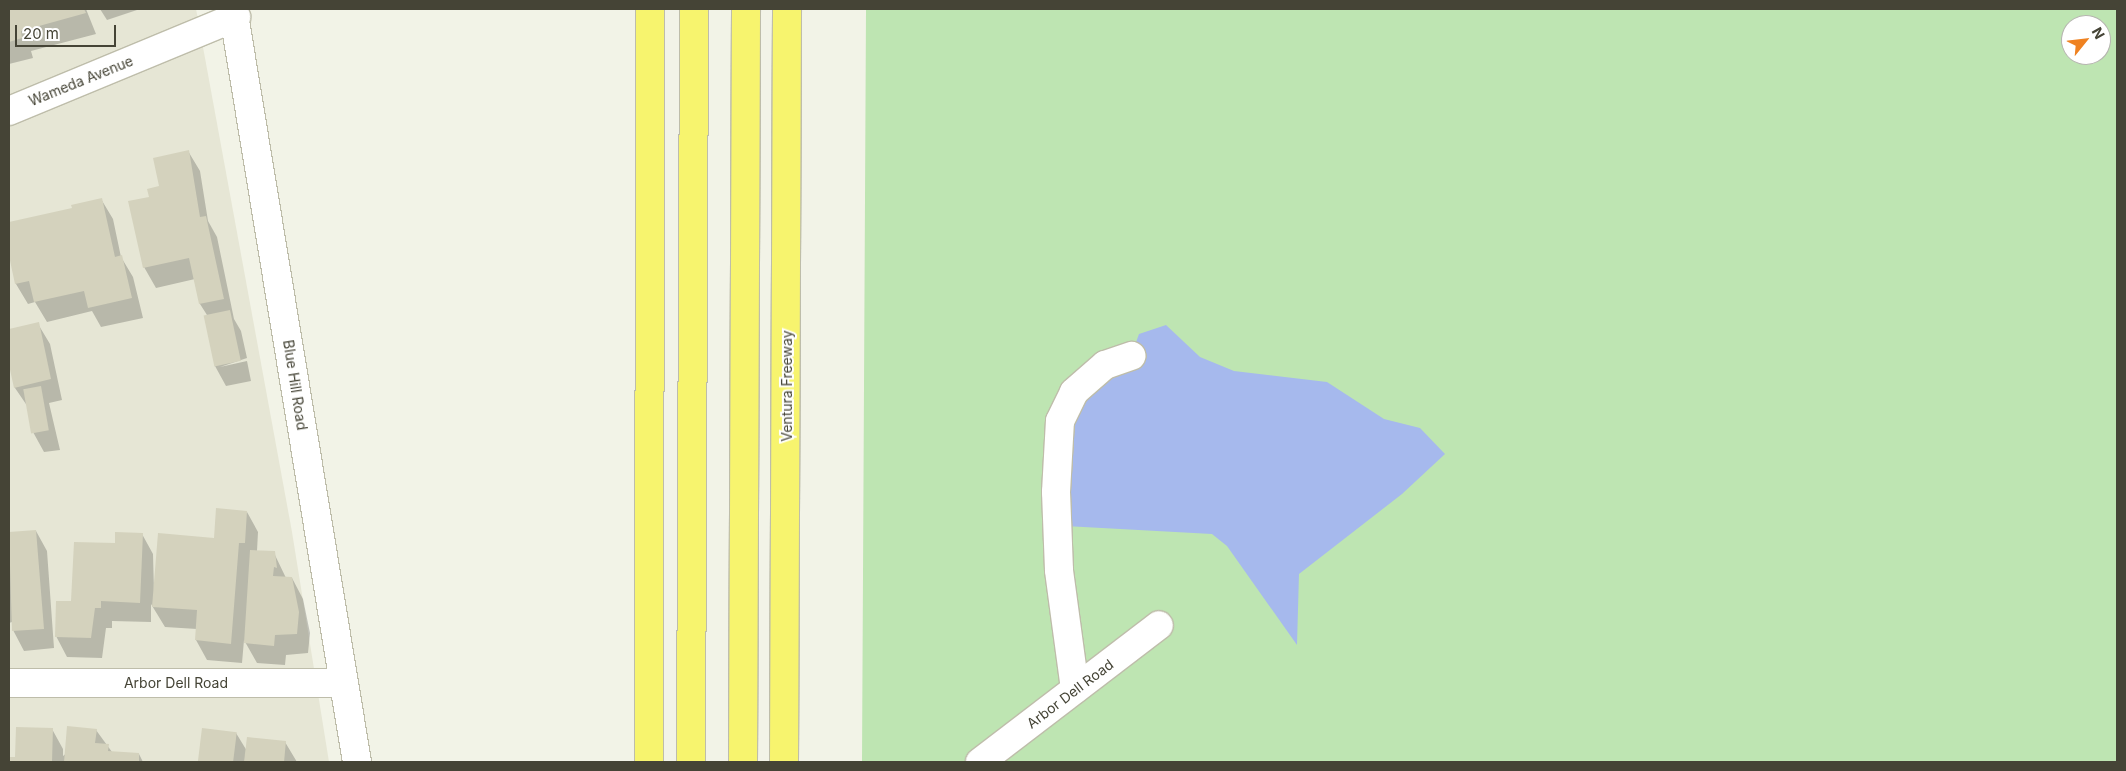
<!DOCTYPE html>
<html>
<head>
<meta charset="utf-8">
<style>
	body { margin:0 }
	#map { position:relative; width:2126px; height:771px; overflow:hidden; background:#f2f3e7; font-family:Inter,sans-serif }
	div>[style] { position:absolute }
	.residential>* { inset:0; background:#e6e6d5 }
	.green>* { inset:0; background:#bee5b2 }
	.water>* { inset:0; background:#a6b9ed }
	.shadow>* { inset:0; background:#0003 }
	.building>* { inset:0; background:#d4d2bd; transform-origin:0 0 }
	.roads { filter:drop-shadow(1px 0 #bebdaa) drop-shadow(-1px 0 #bebdaa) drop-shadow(0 1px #bebdaa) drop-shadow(0 -1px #bebdaa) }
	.minor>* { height:28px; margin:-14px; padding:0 14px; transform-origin:14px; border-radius:14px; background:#fff }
	.highway>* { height:28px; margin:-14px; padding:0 14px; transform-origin:14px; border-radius:14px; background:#f7f46e }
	span { translate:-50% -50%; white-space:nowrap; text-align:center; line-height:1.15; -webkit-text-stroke:4px #fff; paint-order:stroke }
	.street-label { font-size:14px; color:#454436 }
	.frame { position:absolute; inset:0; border:10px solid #454436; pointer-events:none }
	.north { position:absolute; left:2061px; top:15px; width:50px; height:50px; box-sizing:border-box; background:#fff; border:1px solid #b5b4af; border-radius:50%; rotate:61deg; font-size:14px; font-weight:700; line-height:20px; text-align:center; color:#454436 }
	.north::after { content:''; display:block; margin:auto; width:18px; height:22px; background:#ef8221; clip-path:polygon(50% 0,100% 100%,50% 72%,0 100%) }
	.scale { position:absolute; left:15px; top:25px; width:101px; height:22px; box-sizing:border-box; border:2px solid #454436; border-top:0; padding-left:6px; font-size:15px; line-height:18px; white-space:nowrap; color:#454436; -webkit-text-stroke:4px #fff; paint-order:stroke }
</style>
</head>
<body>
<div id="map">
	<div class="residential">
		<div style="clip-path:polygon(9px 9px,196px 9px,292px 532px,329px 762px,9px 762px)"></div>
	</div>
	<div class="green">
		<div style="clip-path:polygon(evenodd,866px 9px,2117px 9px,2117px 762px,862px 762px,866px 9px,2071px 25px,2101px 25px,2101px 55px,2071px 55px,2071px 25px)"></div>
	</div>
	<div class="water">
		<div style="clip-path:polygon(1166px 325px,1200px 357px,1234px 371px,1327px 382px,1384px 419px,1420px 428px,1445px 454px,1402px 494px,1299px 574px,1297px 645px,1227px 546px,1212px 534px,1065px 526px,1070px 432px,1080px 405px,1131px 356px,1139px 334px)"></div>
	</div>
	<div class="shadow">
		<div style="clip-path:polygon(9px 9px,86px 9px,96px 34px,31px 51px,33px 58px,9px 64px)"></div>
		<div style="clip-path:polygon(100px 9px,136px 9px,137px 10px,107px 20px)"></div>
		<div style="clip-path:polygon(188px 151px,200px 171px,208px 221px,217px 237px,234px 319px,241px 331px,247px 358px,220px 367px,247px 361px,251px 381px,226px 386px,215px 366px,207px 315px,200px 304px,195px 279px,156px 288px,144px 267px,150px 198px)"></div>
		<div style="clip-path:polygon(101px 199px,113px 219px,121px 257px,133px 277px,143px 318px,101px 327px,92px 311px,47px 322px,35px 302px,28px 304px,16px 284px,9px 251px,9px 224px,74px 209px)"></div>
		<div style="clip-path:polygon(38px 324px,50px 344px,62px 400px,49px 403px,60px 450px,44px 452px,33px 432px,28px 407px,15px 388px,9px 360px,9px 330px)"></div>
		<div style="clip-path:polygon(247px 512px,258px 532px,257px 551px,274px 553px,286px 578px,292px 578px,303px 599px,310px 633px,308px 653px,286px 655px,285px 665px,257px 663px,244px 640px,242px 663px,207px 660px,196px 640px,197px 629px,165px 627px,151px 604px,151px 622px,112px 621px,112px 628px,106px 628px,102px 658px,67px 657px,56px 636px,72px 602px,116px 545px,142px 534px,153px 554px,154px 592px)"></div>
		<div style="clip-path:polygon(36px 531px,47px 551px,54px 648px,24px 651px,13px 630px,12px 622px,9px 623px,9px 535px)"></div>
		<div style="clip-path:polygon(52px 729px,63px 749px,63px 756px,96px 730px,112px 752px,139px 754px,143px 762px,9px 762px,9px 758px,16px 758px)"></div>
		<div style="clip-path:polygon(203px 729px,236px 733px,247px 751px,285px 742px,297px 762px,199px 762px)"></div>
	</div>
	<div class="building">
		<div style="clip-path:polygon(9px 9px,84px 9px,86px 13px,21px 31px,22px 38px,9px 42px)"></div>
		<div style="clip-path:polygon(189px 150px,200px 217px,206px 216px,224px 299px,199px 304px,189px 258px,143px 268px,128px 201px,149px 197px,147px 189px,159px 186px,153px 158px)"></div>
		<div style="clip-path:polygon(102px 198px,115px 257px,122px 255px,132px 298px,88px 308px,84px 291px,34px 302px,29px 281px,15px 284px,9px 256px,9px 222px,72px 208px,71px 205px)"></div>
		<div style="left:230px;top:310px;width:52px;height:27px;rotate:78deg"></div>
		<div style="clip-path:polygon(39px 322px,51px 379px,14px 388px,9px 365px,9px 329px)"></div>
		<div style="left:41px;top:386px;width:45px;height:18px;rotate:80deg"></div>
		<div style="clip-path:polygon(216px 508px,247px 511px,245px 543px,239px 543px,231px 644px,195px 640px,197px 610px,152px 607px,158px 533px,214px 538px)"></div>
		<div style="clip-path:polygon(36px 530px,44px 629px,12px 631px,9px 532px)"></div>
		<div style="clip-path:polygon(115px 532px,143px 533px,140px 603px,101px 601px,101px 608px,95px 608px,91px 638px,55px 637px,56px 601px,71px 601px,74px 542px,115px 543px)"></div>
		<div style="clip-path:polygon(250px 550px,275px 551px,277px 568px,274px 567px,273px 576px,292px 577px,299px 612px,297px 634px,275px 635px,274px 646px,244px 643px)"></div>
		<div style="clip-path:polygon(67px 726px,97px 729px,95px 743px,109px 744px,108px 751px,139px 753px,139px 762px,64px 762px)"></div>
		<div style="clip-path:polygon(16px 727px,53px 728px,52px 762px,9px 762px,9px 757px,15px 757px)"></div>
		<div style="left:202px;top:728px;width:35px;height:34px;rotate:7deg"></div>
		<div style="clip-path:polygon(247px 737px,286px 741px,284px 762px,244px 762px)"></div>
	</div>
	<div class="roads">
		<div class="minor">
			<div style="left:233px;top:9px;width:763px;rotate:80.65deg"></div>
			<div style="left:9px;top:111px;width:246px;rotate:-22.5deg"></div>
			<div style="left:9px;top:683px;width:334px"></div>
			<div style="left:1075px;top:689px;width:120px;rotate:-97.7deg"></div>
			<div style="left:1059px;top:570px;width:78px;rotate:-92.2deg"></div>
			<div style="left:1056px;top:492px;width:71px;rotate:-86.8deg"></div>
			<div style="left:1060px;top:421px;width:32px;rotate:-64deg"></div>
			<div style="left:1074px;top:392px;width:41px;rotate:-41.1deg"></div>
			<div style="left:1105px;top:365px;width:28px;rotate:-19deg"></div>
			<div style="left:980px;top:762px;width:225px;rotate:-37.4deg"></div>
		</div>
		<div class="highway">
			<div style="left:649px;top:762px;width:753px;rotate:-89.92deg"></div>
			<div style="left:691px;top:762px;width:753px;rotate:-89.77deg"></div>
			<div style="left:743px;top:762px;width:753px;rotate:-89.77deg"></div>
			<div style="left:784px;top:762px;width:753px;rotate:-89.77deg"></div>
		</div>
	</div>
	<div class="street-label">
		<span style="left:81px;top:81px;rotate:-22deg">Wameda Avenue</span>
		<span style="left:295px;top:385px;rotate:81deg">Blue Hill Road</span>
		<span style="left:787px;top:386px;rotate:-90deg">Ventura Freeway</span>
		<span style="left:176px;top:683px">Arbor Dell Road</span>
		<span style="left:1070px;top:694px;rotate:-37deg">Arbor Dell Road</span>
	</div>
	<div class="frame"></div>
	<div class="north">N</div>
	<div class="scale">20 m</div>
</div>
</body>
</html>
